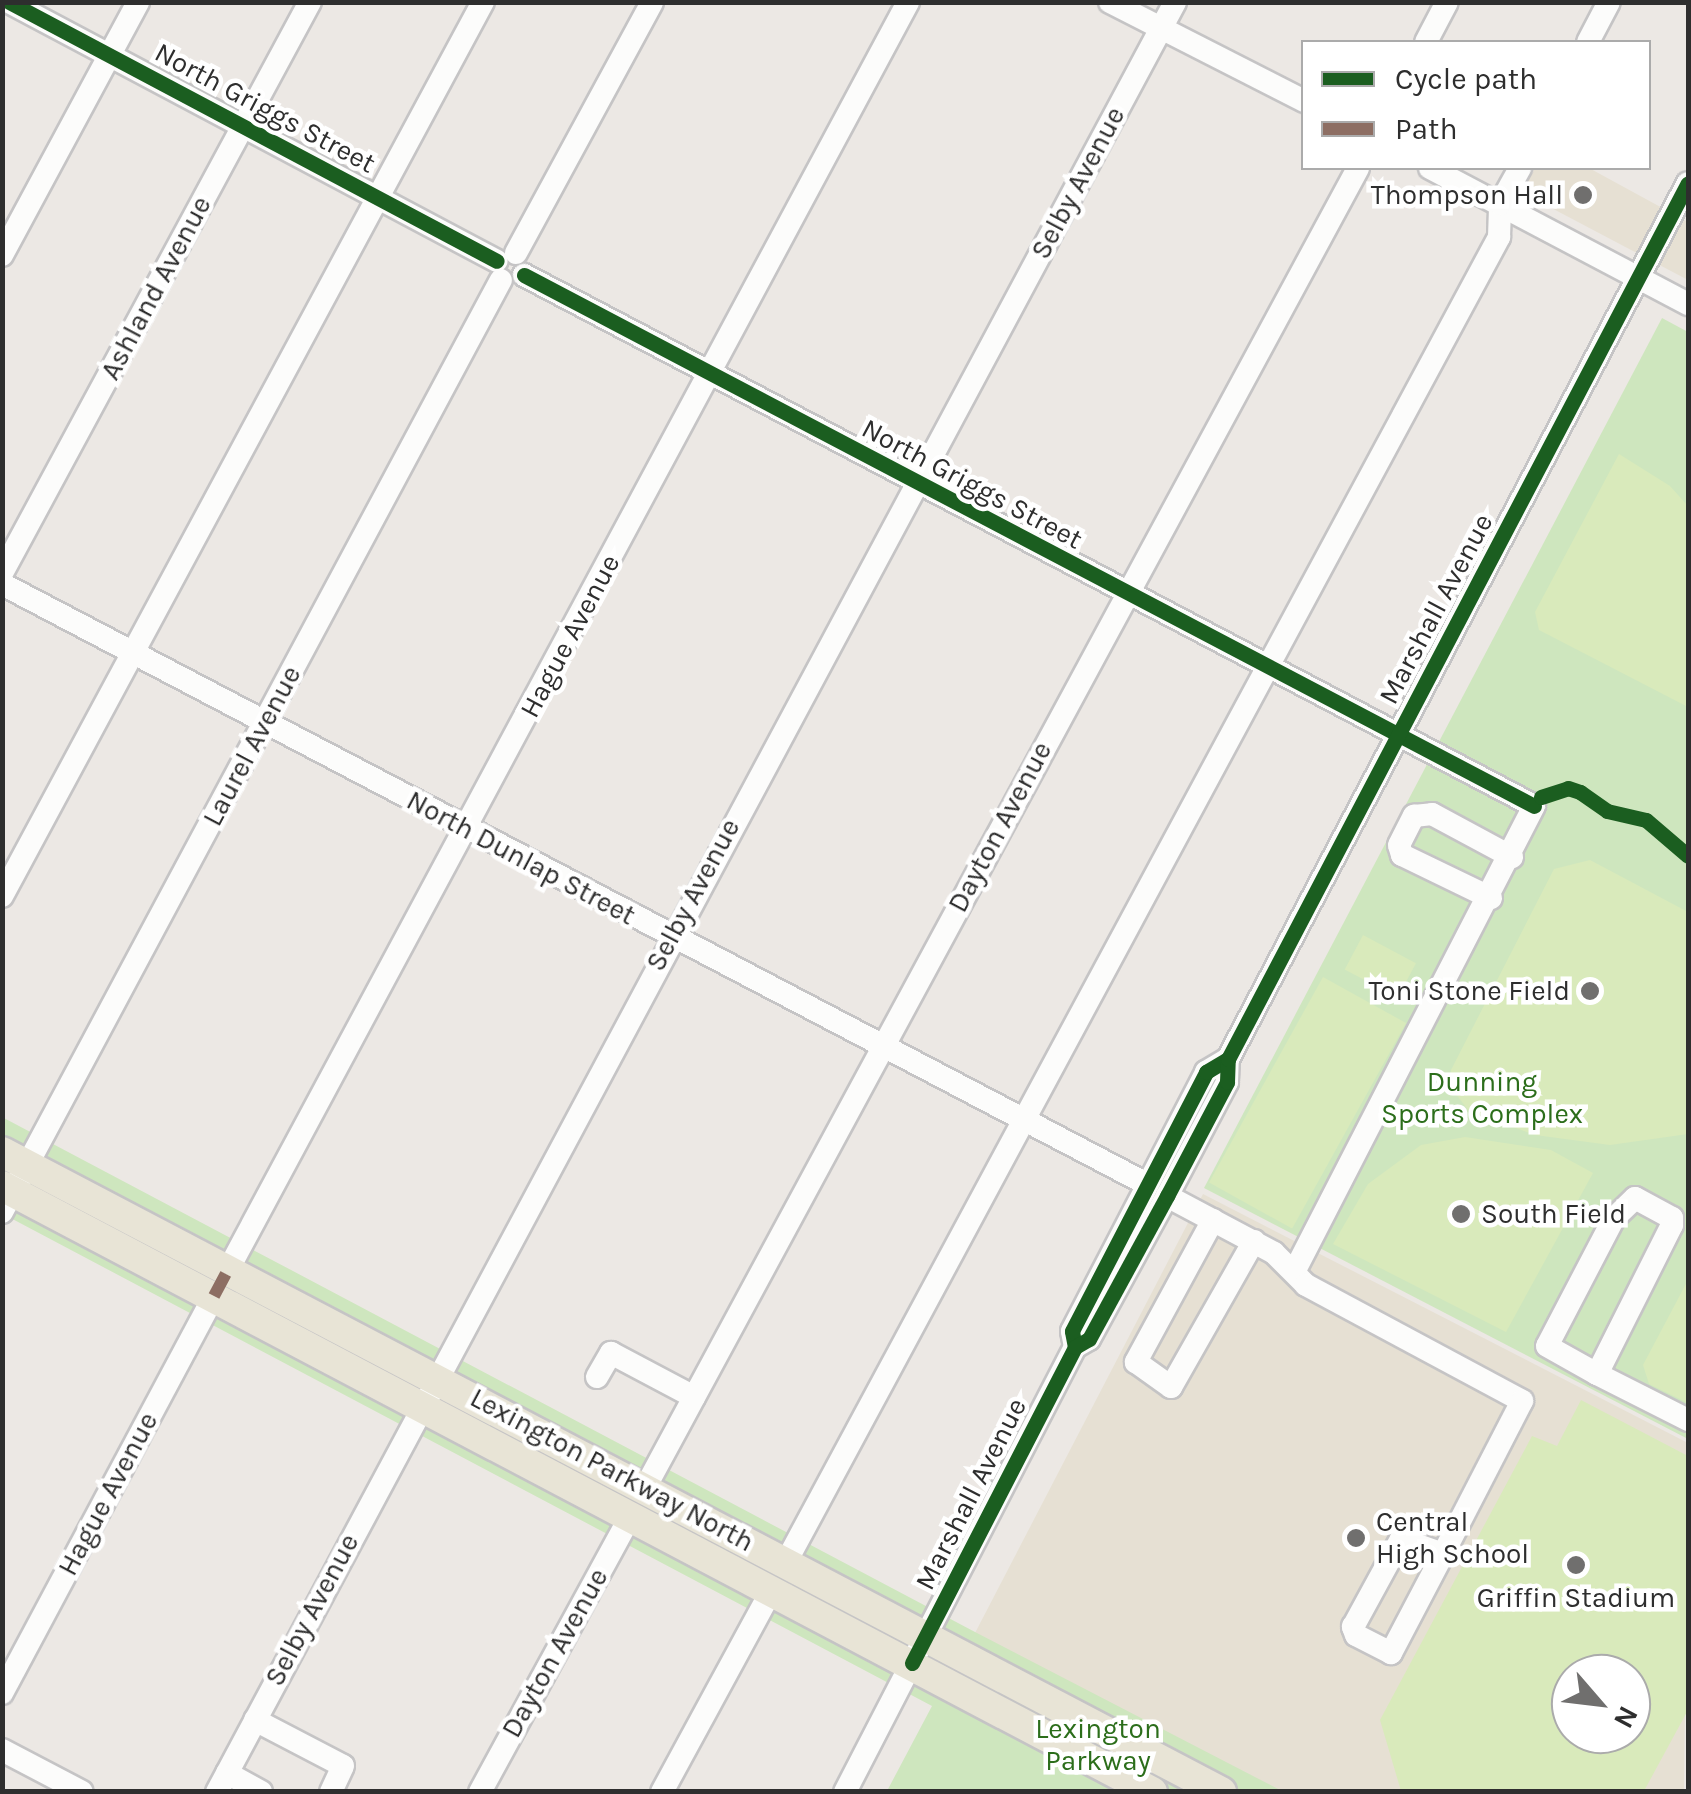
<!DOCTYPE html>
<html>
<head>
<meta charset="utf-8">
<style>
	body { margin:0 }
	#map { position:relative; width:1691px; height:1794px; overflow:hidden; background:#ece8e4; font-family:Karla,sans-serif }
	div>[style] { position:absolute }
	.education>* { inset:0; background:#e6e0d3 }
	.green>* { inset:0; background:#cee6be }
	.pitch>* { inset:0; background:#d9eabb; transform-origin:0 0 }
	.roads { filter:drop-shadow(2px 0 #c5c4c5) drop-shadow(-2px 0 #c5c4c5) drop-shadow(0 2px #c5c4c5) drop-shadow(0 -2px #c5c4c5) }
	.minor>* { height:22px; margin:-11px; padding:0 11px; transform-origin:11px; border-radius:11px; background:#fcfcfb }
	.major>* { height:30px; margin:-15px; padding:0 15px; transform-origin:15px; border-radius:15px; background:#e8e4d6 }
	.quiet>* { height:12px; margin-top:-6px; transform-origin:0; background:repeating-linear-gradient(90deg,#8d6e63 0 25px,transparent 0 37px) }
	.cycleway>* { height:15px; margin:-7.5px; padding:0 7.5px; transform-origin:7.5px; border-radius:7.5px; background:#1b5e20 }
	.dots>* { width:28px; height:28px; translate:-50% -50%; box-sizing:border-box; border:5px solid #fff; border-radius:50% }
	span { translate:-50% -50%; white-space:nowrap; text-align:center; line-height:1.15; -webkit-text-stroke:9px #fff; paint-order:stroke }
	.street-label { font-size:28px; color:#2e2e2e }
	.poi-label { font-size:28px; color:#2e2e2e }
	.right { translate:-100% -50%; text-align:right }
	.left { translate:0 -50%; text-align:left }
	.park-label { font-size:28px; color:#2c6e1b }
	.frame { position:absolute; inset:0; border:5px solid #2e2e2e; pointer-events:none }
	.legend { position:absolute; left:1301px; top:40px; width:350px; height:130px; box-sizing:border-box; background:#fff; border:2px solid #ababab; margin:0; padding:12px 18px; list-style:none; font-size:30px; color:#2e2e2e }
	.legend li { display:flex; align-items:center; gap:20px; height:50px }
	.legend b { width:50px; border:2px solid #ababab }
	.north { position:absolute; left:1551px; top:1654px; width:100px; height:100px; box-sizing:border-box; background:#fff; border:2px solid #ababab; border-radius:50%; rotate:118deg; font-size:28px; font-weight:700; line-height:40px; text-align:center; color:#2e2e2e }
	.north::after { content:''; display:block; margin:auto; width:35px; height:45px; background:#706f6e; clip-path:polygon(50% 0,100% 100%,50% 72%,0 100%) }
</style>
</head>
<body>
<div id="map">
	<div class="education">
		<div style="clip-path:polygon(1535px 168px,1589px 168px,1688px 222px,1688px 280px,1521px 192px)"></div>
		<div style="clip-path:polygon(evenodd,1203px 1194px,1688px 1443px,1684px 1791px,1280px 1791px,975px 1633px,1203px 1194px,1571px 1674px,1631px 1674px,1631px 1734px,1571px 1734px,1571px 1674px)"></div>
	</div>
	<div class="green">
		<div style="clip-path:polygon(1662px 318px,1688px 332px,1688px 1439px,1204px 1188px)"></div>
		<div style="clip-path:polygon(2px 1117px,975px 1632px,1282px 1791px,887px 1791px,932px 1706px,3px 1214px)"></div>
	</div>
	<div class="pitch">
		<div style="clip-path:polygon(1619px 454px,1670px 486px,1688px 506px,1688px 707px,1539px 630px,1535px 612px)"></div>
		<div style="clip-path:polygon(1590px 860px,1688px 912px,1688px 1134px,1610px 1145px,1535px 1135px,1468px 1110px,1450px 1086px,1451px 1070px,1554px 869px)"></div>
		<div style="left:1363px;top:935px;width:60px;height:39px;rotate:28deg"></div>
		<div style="left:1323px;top:977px;width:95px;height:235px;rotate:29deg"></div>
		<div style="clip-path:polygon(1465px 1137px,1551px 1150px,1593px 1173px,1506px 1332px,1333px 1244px,1368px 1184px,1421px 1145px)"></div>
		<div style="clip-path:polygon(1688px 1280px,1688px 1403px,1649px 1384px,1643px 1365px)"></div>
		<div style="clip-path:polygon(evenodd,1581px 1400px,1688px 1456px,1688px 1710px,1644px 1791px,1401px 1791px,1380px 1720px,1532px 1436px,1557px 1446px,1581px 1400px,1631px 1674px,1631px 1734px,1571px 1734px,1571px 1674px,1631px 1674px)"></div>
	</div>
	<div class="roads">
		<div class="minor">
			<div style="left:9px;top:2px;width:552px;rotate:27.96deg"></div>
			<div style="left:1110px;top:2px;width:218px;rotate:27deg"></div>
			<div style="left:1426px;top:42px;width:45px;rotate:-62.3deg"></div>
			<div style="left:1588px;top:42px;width:45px;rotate:-62.3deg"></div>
			<div style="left:1430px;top:168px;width:292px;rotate:27.8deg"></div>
			<div style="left:516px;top:253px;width:285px;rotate:-61.5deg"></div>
			<div style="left:2px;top:255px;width:287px;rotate:-61.7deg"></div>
			<div style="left:524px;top:275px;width:1141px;rotate:27.73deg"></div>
			<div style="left:1534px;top:806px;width:524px;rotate:117.25deg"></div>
			<div style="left:2px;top:573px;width:649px;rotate:-61.66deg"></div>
			<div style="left:2px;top:584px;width:1293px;rotate:27.66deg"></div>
			<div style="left:2px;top:896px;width:1015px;rotate:-61.72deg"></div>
			<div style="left:1491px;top:898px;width:99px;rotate:-154.2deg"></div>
			<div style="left:1402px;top:855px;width:10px;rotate:-107deg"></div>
			<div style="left:1399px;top:845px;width:33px;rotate:-63deg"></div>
			<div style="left:1414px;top:816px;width:18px;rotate:-6deg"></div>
			<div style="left:1432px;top:814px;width:91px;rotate:28.3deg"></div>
			<div style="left:1167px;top:1196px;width:121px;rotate:28deg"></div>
			<div style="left:1274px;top:1253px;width:45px;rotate:45deg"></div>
			<div style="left:1306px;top:1285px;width:245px;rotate:28.2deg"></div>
			<div style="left:1522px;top:1401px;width:172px;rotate:117.3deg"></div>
			<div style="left:1443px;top:1554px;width:112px;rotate:117.7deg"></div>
			<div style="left:1391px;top:1653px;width:39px;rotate:-153deg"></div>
			<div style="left:1356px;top:1635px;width:9px;rotate:-111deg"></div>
			<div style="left:1353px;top:1627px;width:100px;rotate:-61.4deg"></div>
			<div style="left:1401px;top:1539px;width:45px;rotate:19.7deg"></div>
			<div style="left:2px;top:1212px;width:1057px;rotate:-61.84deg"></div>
			<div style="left:1213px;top:1220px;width:162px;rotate:118.5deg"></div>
			<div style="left:1136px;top:1362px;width:43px;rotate:35.5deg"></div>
			<div style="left:1171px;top:1387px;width:168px;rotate:-60.4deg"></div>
			<div style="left:229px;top:1268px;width:1437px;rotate:-61.79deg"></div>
			<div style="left:1075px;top:1347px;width:16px;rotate:-101deg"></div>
			<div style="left:1072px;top:1331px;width:292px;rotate:-62.6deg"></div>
			<div style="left:1206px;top:1072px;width:26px;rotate:-31deg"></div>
			<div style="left:1597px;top:1374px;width:167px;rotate:-63.3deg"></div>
			<div style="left:1672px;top:1225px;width:7px;rotate:-90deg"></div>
			<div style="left:1672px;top:1218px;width:42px;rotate:-151.6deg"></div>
			<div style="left:1635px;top:1198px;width:29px;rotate:136deg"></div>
			<div style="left:1614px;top:1218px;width:144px;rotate:117.6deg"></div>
			<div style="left:1547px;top:1346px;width:57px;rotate:29.2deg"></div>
			<div style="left:1597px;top:1374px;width:102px;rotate:26.8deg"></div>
			<div style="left:597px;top:1377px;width:28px;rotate:-60deg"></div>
			<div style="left:611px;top:1353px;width:94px;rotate:27.9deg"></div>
			<div style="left:645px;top:1488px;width:1500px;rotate:-61.62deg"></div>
			<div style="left:786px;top:1562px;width:1505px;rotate:-61.71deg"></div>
			<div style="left:1499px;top:237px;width:33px;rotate:-88deg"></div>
			<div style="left:1500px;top:204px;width:41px;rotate:-60.9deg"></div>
			<div style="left:2px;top:1693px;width:450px;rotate:-61.9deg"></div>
			<div style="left:255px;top:1720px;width:99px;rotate:27.6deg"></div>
			<div style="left:343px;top:1766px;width:29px;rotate:115deg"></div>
			<div style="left:2px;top:1750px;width:90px;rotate:27.7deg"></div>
			<div style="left:227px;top:1773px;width:39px;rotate:29deg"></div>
			<div style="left:217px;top:1792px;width:2030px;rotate:-61.84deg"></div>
			<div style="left:480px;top:1792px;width:315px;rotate:-61.4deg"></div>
			<div style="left:662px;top:1792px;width:231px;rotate:-61.5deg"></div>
			<div style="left:845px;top:1792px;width:501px;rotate:-62.67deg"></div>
			<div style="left:1075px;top:1347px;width:16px;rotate:-30deg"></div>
			<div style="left:1089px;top:1339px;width:163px;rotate:-61.4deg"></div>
			<div style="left:1167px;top:1196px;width:129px;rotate:-62.2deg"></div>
			<div style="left:1227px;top:1082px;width:23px;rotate:-88deg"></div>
			<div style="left:1228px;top:1059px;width:989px;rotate:-62.3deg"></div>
		</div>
		<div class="major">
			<div style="left:2px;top:1152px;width:1377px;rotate:27.7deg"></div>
			<div style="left:2px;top:1186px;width:1300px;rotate:27.79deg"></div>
		</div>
	</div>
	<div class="quiet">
		<div style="left:214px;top:1296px;width:32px;rotate:-62deg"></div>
	</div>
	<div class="cycleway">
		<div style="left:9px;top:2px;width:552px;rotate:27.96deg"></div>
		<div style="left:524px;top:275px;width:1141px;rotate:27.73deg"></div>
		<div style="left:1541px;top:797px;width:28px;rotate:-18deg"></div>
		<div style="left:1568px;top:788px;width:13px;rotate:18deg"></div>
		<div style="left:1580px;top:792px;width:33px;rotate:35deg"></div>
		<div style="left:1607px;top:811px;width:40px;rotate:13deg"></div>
		<div style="left:1646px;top:820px;width:55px;rotate:40.6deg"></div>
		<div style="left:1075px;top:1347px;width:16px;rotate:-101deg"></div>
		<div style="left:1072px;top:1331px;width:292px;rotate:-62.6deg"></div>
		<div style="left:1206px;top:1072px;width:26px;rotate:-31deg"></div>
		<div style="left:912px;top:1663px;width:356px;rotate:-62.7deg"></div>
		<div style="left:1075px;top:1347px;width:16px;rotate:-30deg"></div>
		<div style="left:1089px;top:1339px;width:163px;rotate:-61.4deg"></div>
		<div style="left:1167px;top:1196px;width:129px;rotate:-62.2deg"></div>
		<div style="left:1227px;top:1082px;width:23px;rotate:-88deg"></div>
		<div style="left:1228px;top:1059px;width:989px;rotate:-62.3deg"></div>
	</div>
	<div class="dots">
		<div style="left:1583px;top:195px;background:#706f6e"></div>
		<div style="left:1590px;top:991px;background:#706f6e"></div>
		<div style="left:1461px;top:1214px;background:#706f6e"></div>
		<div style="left:1356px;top:1538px;background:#706f6e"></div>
		<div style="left:1576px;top:1565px;background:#706f6e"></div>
	</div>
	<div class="street-label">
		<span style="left:265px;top:108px;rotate:28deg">North Griggs Street</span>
		<span style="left:1078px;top:183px;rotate:-62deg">Selby Avenue</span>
		<span style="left:156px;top:288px;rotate:-62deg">Ashland Avenue</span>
		<span style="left:972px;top:484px;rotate:28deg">North Griggs Street</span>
		<span style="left:1436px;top:609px;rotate:-62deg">Marshall Avenue</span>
		<span style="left:570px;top:636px;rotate:-62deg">Hague Avenue</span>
		<span style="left:252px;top:746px;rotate:-62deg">Laurel Avenue</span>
		<span style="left:1000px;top:827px;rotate:-62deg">Dayton Avenue</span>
		<span style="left:521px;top:858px;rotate:28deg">North Dunlap Street</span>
		<span style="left:693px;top:895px;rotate:-62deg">Selby Avenue</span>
		<span style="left:612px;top:1470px;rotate:28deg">Lexington Parkway North</span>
		<span style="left:108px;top:1494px;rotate:-62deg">Hague Avenue</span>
		<span style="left:971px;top:1494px;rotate:-63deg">Marshall Avenue</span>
		<span style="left:312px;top:1610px;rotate:-62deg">Selby Avenue</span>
		<span style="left:555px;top:1653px;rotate:-61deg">Dayton Avenue</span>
	</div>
	<div class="poi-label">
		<span class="right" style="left:1563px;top:195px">Thompson Hall</span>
		<span class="right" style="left:1570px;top:991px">Toni Stone Field</span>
		<span class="left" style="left:1481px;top:1214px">South Field</span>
		<span class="left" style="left:1376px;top:1538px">Central<br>High School</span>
		<span style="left:1576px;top:1598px">Griffin Stadium</span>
	</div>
	<div class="park-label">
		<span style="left:1482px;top:1098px">Dunning<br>Sports Complex</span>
		<span style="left:1098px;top:1745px">Lexington<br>Parkway</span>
	</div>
	<div class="frame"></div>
	<ul class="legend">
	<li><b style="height:12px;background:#1b5e20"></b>Cycle path</li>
	<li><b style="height:12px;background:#8d6e63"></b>Path</li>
	</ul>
	<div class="north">N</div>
</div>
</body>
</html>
